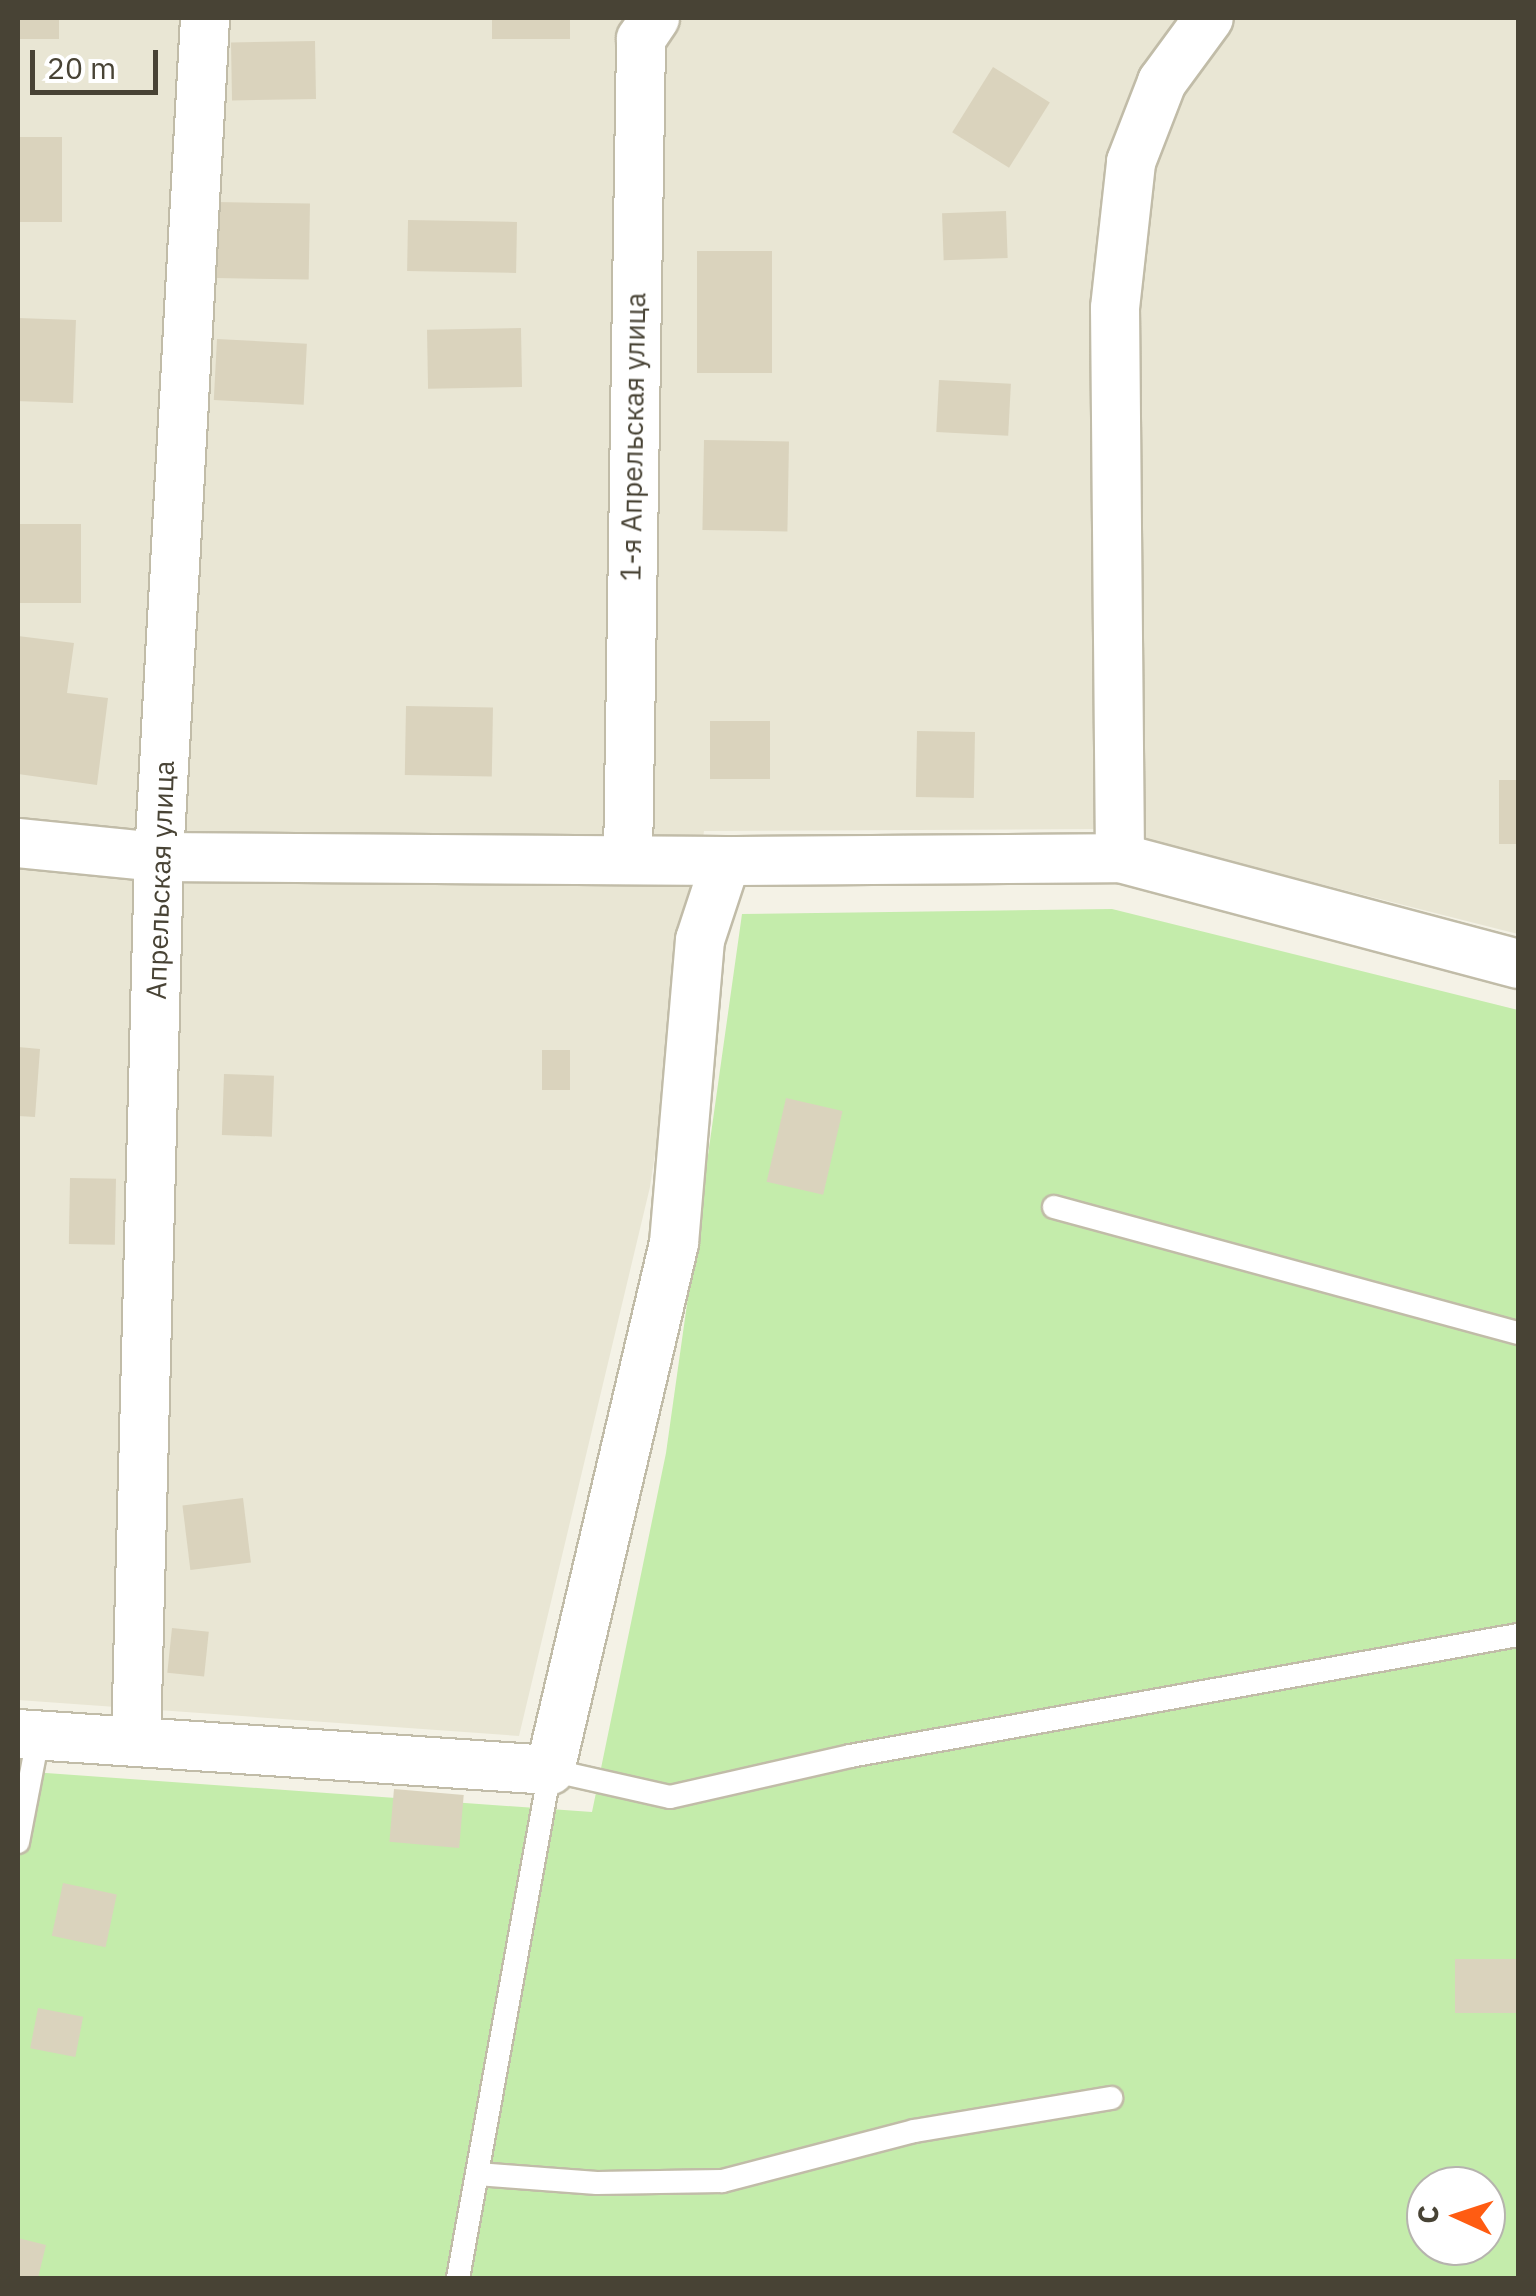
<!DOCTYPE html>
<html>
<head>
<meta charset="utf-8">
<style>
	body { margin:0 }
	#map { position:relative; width:1536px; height:2296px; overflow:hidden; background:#f4f2e6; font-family:"IBM Plex Sans",sans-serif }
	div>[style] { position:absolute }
	.residential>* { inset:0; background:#e9e6d4 }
	.green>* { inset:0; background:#c4ecab }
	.building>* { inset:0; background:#dad3bd; transform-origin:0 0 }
	.roads { filter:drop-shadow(2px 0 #c1bca8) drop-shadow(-2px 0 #c1bca8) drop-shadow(0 2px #c1bca8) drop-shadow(0 -2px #c1bca8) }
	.service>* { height:22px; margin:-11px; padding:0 11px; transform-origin:11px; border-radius:11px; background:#fff }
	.minor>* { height:48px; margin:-24px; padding:0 24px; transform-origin:24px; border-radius:24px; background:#fff }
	span { translate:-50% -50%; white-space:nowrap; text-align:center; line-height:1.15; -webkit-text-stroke:8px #fff; paint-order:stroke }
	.street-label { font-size:28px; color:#484335 }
	.frame { position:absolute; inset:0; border:20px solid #484335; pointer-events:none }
	.north { position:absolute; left:1406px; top:2166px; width:100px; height:100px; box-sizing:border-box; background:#fff; border:2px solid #b6b4ae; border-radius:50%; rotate:273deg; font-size:28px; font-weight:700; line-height:40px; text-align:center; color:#484335 }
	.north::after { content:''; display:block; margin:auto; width:35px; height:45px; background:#ff5c12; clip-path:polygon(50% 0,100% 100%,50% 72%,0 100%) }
	.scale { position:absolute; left:30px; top:50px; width:128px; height:45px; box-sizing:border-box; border:5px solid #484335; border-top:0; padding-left:12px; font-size:30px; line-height:35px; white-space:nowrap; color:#484335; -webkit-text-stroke:8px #fff; paint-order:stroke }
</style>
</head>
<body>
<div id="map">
	<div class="residential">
		<div style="clip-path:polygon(18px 18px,1518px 18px,1518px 934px,1103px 829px,704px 831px,650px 1187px,519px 1736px,18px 1700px)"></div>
	</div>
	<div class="green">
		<div style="clip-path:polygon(evenodd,1112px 909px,1518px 1010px,1518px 2278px,18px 2278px,18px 1771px,592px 1812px,666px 1453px,742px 914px,1112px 909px,1426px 2186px,1486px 2186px,1486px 2246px,1426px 2246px,1426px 2186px)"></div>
	</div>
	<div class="building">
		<div style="left:18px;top:18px;width:41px;height:21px"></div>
		<div style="left:492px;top:18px;width:78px;height:21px"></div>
		<div style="left:315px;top:41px;width:58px;height:84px;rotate:89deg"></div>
		<div style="left:993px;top:67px;width:67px;height:77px;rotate:32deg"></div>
		<div style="left:18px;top:137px;width:44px;height:85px"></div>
		<div style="left:217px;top:202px;width:93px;height:76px;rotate:1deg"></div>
		<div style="left:1006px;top:211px;width:47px;height:64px;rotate:88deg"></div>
		<div style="left:408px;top:220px;width:109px;height:51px;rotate:1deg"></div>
		<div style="left:697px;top:251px;width:75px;height:122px"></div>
		<div style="left:18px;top:318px;width:58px;height:83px;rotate:2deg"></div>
		<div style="left:521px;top:328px;width:59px;height:94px;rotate:89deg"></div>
		<div style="left:217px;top:339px;width:90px;height:61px;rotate:3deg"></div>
		<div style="left:939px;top:380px;width:72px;height:52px;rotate:3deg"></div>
		<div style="left:704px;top:440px;width:85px;height:90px;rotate:1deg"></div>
		<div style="left:18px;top:524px;width:63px;height:79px"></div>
		<div style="clip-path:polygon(18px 636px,74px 643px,67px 693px,108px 698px,97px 785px,18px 774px)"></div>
		<div style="left:406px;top:706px;width:87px;height:69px;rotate:1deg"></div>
		<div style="left:710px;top:721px;width:60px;height:58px"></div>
		<div style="left:917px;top:731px;width:58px;height:66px;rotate:1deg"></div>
		<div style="left:1499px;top:780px;width:19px;height:64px"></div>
		<div style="clip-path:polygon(18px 1047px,40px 1049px,35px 1117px,18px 1116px)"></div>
		<div style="left:542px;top:1050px;width:28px;height:40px"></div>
		<div style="left:224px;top:1074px;width:50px;height:61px;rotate:2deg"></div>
		<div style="left:786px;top:1098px;width:58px;height:86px;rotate:13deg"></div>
		<div style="left:70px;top:1178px;width:46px;height:66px;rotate:1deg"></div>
		<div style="left:243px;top:1498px;width:65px;height:61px;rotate:83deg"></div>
		<div style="left:172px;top:1628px;width:37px;height:45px;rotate:6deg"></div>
		<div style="left:394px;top:1789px;width:70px;height:53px;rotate:5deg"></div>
		<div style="left:63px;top:1883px;width:55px;height:54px;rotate:12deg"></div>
		<div style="left:1455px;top:1959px;width:61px;height:54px"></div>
		<div style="left:38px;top:2008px;width:46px;height:41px;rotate:11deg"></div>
		<div style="clip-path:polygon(18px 2238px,46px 2245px,38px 2278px,18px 2278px)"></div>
	</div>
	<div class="roads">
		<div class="service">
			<div style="left:1054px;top:1207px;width:481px;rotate:15.2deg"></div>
			<div style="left:18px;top:1842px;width:106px;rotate:-79.1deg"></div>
			<div style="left:477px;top:2174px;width:120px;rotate:4.3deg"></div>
			<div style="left:597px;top:2183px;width:125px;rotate:-0.9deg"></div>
			<div style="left:722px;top:2181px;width:198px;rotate:-14.6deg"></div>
			<div style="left:914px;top:2131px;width:200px;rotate:-9.5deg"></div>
			<div style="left:458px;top:2278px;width:516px;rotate:-79.73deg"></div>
			<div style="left:550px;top:1770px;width:123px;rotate:12.7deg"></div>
			<div style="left:670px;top:1797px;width:185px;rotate:-12.8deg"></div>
			<div style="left:850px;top:1756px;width:679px;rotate:-10.27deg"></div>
		</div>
		<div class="minor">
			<div style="left:18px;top:843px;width:142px;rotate:5.7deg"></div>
			<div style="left:159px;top:857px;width:567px;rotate:0.4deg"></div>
			<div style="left:1120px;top:858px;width:550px;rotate:-90.52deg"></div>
			<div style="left:1115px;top:308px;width:147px;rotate:-83.7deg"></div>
			<div style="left:1131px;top:162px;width:86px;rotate:-68.8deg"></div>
			<div style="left:1162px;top:82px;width:79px;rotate:-53.7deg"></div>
			<div style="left:628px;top:860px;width:821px;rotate:-89.09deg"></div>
			<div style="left:641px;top:39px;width:25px;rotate:-56deg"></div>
			<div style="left:18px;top:1734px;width:533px;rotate:3.87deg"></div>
			<div style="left:550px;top:1770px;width:541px;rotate:-76.76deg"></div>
			<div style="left:674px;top:1243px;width:304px;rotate:-85.1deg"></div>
			<div style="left:700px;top:940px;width:83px;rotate:-71.8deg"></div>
			<div style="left:726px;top:861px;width:394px;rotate:-0.4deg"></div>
			<div style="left:1120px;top:858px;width:412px;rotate:14.9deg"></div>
			<div style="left:136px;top:1742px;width:885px;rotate:-88.51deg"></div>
			<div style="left:159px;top:857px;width:840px;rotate:-86.86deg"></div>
		</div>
	</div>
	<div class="street-label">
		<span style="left:633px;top:437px;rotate:-89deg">1-я Апрельская улица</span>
		<span style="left:160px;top:880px;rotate:-88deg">Апрельская улица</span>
	</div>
	<div class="frame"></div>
	<div class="north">С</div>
	<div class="scale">20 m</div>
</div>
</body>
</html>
